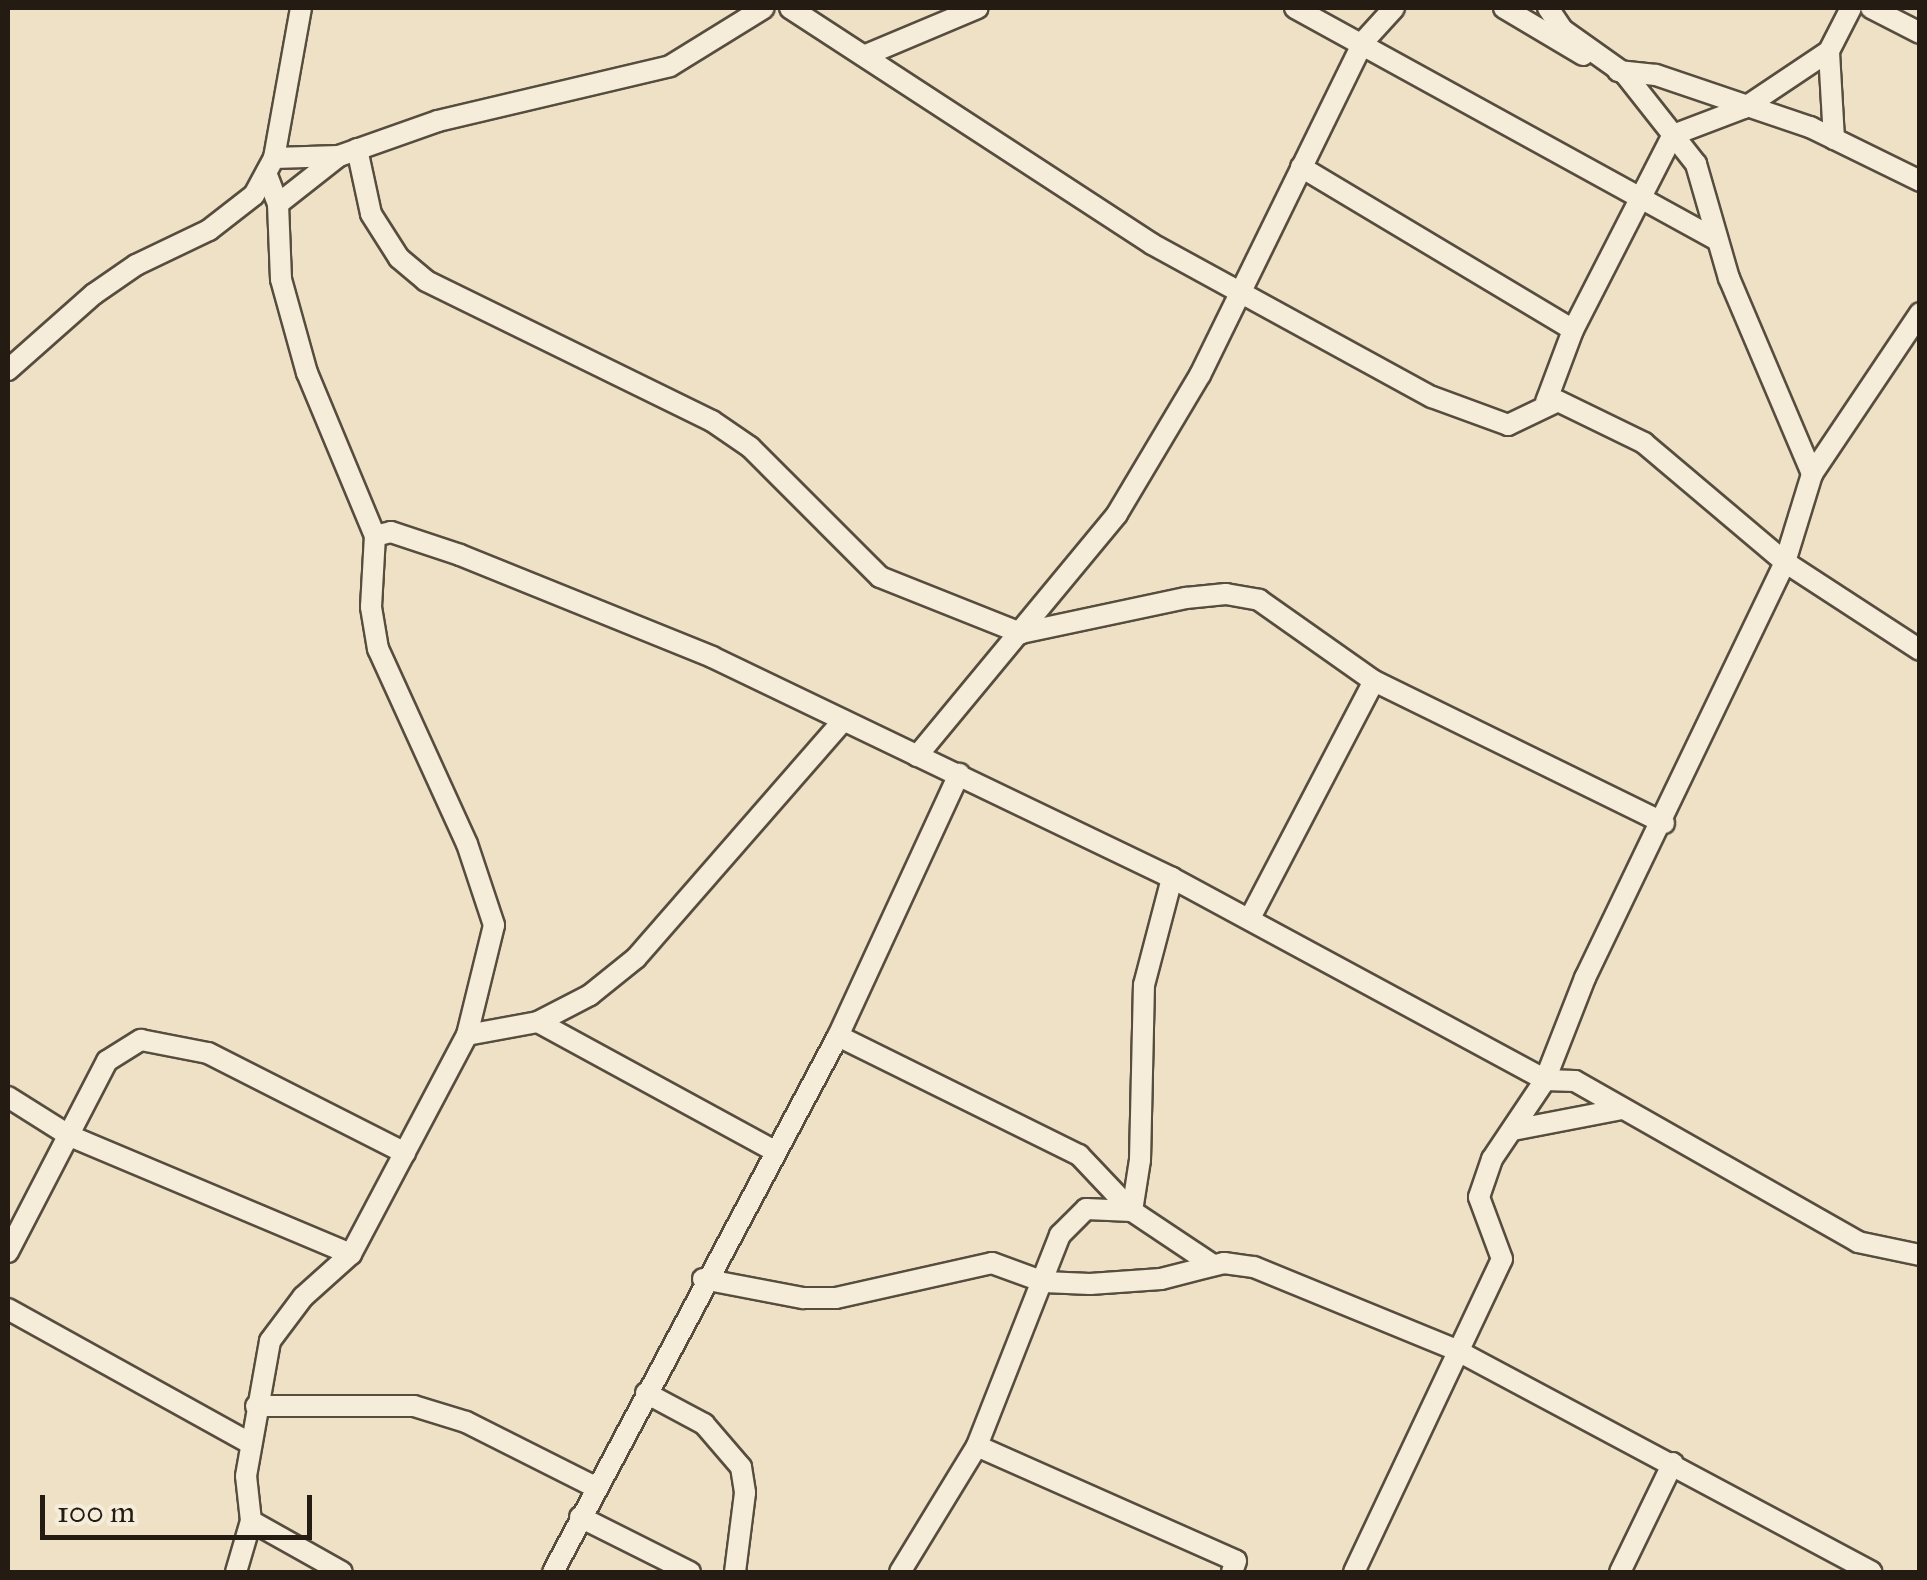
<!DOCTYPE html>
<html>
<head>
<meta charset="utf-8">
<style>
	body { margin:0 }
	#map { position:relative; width:1927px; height:1580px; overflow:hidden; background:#efe1c6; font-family:"IM FELL Great Primer",serif }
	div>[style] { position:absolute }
	.roads { filter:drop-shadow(2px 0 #574d3f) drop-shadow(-2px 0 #574d3f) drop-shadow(0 2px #574d3f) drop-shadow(0 -2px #574d3f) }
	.street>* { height:20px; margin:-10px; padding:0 10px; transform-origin:10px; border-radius:10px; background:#f5ecda }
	span { translate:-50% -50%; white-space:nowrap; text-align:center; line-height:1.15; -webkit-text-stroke:8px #f5ecda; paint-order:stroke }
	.frame { position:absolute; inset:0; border:10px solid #241c12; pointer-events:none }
	.scale { position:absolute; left:40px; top:1495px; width:272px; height:45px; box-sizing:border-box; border:5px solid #241c12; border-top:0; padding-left:12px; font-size:30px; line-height:35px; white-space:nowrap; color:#241c12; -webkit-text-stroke:8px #f5ecda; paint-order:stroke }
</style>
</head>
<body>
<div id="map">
	<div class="roads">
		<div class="street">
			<div style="left:790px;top:8px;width:432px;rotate:33.1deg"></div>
			<div style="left:1152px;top:244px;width:319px;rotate:28.7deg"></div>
			<div style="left:1432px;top:397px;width:81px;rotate:20.2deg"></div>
			<div style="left:1508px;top:425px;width:55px;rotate:-25.6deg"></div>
			<div style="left:1558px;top:401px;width:96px;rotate:26deg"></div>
			<div style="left:1644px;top:443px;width:185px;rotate:40.2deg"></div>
			<div style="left:1785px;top:562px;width:161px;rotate:33.1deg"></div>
			<div style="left:1295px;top:8px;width:480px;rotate:28.8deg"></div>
			<div style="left:1504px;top:8px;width:92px;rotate:30.7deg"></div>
			<div style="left:1548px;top:8px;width:27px;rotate:56deg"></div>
			<div style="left:1563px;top:30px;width:76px;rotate:35.4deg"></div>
			<div style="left:1625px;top:74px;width:115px;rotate:51.7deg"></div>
			<div style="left:1696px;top:164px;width:119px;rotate:73.9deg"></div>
			<div style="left:1729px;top:278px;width:213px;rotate:67deg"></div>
			<div style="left:1871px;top:8px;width:55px;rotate:27deg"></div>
			<div style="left:866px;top:55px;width:121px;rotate:-22.8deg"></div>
			<div style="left:1618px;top:71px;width:38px;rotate:6deg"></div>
			<div style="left:1656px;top:75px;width:163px;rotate:18.7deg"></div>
			<div style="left:1810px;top:127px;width:123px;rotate:26.1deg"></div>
			<div style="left:1834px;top:139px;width:88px;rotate:-93.3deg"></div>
			<div style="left:1829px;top:51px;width:48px;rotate:-62.9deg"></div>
			<div style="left:357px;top:149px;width:66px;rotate:77.8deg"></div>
			<div style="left:371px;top:214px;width:52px;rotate:57.5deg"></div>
			<div style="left:399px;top:258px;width:35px;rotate:40deg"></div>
			<div style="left:426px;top:281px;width:318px;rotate:26.1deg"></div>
			<div style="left:712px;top:421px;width:46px;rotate:34.4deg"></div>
			<div style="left:750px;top:447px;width:184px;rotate:45deg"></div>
			<div style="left:880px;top:577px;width:152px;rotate:21.7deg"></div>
			<div style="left:1021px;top:633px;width:169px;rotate:-12deg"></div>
			<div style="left:1186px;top:598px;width:40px;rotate:-5.7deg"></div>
			<div style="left:1226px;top:594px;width:34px;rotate:10deg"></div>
			<div style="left:1259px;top:600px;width:141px;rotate:35.2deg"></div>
			<div style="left:1374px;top:681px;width:323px;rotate:26.1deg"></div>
			<div style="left:274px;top:158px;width:65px;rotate:-1.8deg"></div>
			<div style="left:1301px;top:167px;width:317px;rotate:30.9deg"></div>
			<div style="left:278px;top:204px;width:78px;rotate:-38.2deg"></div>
			<div style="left:339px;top:156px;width:105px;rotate:-19.5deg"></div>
			<div style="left:438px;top:121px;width:238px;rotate:-13.3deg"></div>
			<div style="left:670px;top:66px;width:110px;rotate:-31.7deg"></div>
			<div style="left:8px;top:370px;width:115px;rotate:-41.5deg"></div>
			<div style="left:94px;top:294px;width:51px;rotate:-34.6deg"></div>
			<div style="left:136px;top:265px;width:81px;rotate:-25.6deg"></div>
			<div style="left:209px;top:230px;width:57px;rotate:-37.9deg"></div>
			<div style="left:254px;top:195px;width:42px;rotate:-61.6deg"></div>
			<div style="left:274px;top:158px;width:152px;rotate:-79.8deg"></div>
			<div style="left:1546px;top:402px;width:77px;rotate:-69.4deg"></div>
			<div style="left:1573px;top:330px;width:219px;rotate:-62.9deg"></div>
			<div style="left:1673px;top:135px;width:76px;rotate:-20.8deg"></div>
			<div style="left:1744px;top:108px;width:102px;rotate:-33.8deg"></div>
			<div style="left:375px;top:536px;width:16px;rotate:-14deg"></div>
			<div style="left:391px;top:532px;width:73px;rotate:18.4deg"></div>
			<div style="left:460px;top:555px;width:272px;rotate:22deg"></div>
			<div style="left:712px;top:657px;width:510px;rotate:25.66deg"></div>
			<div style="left:1172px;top:878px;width:424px;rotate:28.4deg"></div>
			<div style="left:1545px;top:1080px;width:30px;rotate:2deg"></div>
			<div style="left:1575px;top:1081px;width:326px;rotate:29.6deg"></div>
			<div style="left:1858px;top:1242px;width:63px;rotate:11.8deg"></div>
			<div style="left:917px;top:756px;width:314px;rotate:-50.4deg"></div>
			<div style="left:1117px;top:514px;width:162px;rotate:-59.2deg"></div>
			<div style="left:1200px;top:375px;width:371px;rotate:-63.9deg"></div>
			<div style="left:1363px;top:42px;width:46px;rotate:-47.6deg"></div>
			<div style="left:1250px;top:918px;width:267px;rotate:-62.4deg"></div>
			<div style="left:538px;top:1022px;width:268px;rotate:28.6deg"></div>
			<div style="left:467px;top:1035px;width:72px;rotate:-10.4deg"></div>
			<div style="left:538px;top:1022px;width:59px;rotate:-27.4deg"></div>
			<div style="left:590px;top:995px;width:59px;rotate:-38.8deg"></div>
			<div style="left:636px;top:958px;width:315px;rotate:-48.9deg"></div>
			<div style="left:838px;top:1036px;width:269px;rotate:26.3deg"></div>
			<div style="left:1079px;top:1155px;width:77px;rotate:46.6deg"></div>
			<div style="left:1132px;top:1211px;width:97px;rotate:33.7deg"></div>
			<div style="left:8px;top:1097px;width:73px;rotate:32.2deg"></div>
			<div style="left:70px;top:1136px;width:305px;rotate:22.8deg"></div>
			<div style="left:1513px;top:1130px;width:111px;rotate:-10.9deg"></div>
			<div style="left:1132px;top:1211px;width:46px;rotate:-177.5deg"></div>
			<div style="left:1086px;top:1209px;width:37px;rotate:135deg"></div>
			<div style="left:1060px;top:1235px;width:227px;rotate:111.5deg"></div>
			<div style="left:977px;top:1446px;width:283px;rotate:23.9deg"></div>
			<div style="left:1236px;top:1561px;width:12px;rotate:110deg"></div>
			<div style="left:1132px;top:1211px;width:52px;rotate:-81.1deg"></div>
			<div style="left:1140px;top:1160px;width:175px;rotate:-88.7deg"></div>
			<div style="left:1144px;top:985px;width:111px;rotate:-75.3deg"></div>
			<div style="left:8px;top:1252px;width:215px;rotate:-62.6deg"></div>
			<div style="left:107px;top:1061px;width:40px;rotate:-32deg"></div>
			<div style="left:141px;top:1040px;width:68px;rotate:11deg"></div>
			<div style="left:208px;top:1053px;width:221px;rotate:26.9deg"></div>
			<div style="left:703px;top:1279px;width:102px;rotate:10.8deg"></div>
			<div style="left:803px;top:1298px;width:33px"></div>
			<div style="left:836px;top:1298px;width:160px;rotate:-12.6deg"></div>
			<div style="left:992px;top:1263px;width:55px;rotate:20.1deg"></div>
			<div style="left:1044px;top:1282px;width:46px;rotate:2.5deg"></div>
			<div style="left:1090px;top:1284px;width:71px;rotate:-4deg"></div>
			<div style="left:1161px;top:1279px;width:65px;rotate:-14.3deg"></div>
			<div style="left:1224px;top:1263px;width:30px;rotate:8deg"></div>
			<div style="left:1254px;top:1267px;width:218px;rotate:22.3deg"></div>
			<div style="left:1456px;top:1350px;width:471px;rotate:28.1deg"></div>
			<div style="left:8px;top:1309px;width:277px;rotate:29deg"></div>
			<div style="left:646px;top:1393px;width:66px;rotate:28.1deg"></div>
			<div style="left:704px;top:1424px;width:57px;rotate:49.3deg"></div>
			<div style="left:741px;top:1467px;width:26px;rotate:81deg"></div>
			<div style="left:745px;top:1493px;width:80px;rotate:97.2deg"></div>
			<div style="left:256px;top:1406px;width:158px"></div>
			<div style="left:414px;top:1406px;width:54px;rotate:17.1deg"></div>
			<div style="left:466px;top:1422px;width:144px;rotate:26.7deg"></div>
			<div style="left:580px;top:1517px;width:123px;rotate:26.6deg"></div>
			<div style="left:251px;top:1521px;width:104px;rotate:29.3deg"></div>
			<div style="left:236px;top:1572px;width:53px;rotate:-73.6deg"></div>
			<div style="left:251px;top:1521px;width:45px;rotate:-96.3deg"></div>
			<div style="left:246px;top:1476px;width:137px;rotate:-79.9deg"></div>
			<div style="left:270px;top:1341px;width:55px;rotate:-53.1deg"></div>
			<div style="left:303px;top:1297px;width:64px;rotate:-41.9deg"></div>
			<div style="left:351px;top:1254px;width:248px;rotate:-62.1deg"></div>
			<div style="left:467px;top:1035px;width:113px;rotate:-76.2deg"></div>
			<div style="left:494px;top:925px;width:85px;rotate:-108.4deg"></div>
			<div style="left:467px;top:844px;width:214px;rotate:-114.5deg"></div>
			<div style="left:378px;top:649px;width:43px;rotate:-99.5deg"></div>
			<div style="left:371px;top:607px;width:71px;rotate:-86.8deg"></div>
			<div style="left:375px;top:536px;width:177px;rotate:-112.6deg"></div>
			<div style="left:307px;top:373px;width:98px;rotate:-105.5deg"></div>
			<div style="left:281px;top:279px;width:75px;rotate:-92.3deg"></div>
			<div style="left:278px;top:204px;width:33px;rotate:-111deg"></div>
			<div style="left:553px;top:1572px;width:607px;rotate:-62deg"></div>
			<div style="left:838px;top:1036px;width:289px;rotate:-65.2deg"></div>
			<div style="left:900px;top:1572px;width:148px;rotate:-58.6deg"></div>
			<div style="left:1354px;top:1572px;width:346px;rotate:-64.7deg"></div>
			<div style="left:1502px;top:1259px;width:66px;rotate:-110.4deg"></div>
			<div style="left:1479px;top:1197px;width:40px;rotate:-71.1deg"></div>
			<div style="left:1492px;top:1159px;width:95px;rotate:-56.1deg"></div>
			<div style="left:1545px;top:1080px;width:110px;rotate:-68.6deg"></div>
			<div style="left:1585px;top:978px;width:462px;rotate:-64.3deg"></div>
			<div style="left:1785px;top:562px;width:92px;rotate:-72.9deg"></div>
			<div style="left:1812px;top:474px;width:194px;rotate:-56.1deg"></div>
			<div style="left:1620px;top:1572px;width:121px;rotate:-64.1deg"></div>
		</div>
	</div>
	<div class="frame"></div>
	<div class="scale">100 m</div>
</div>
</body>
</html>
